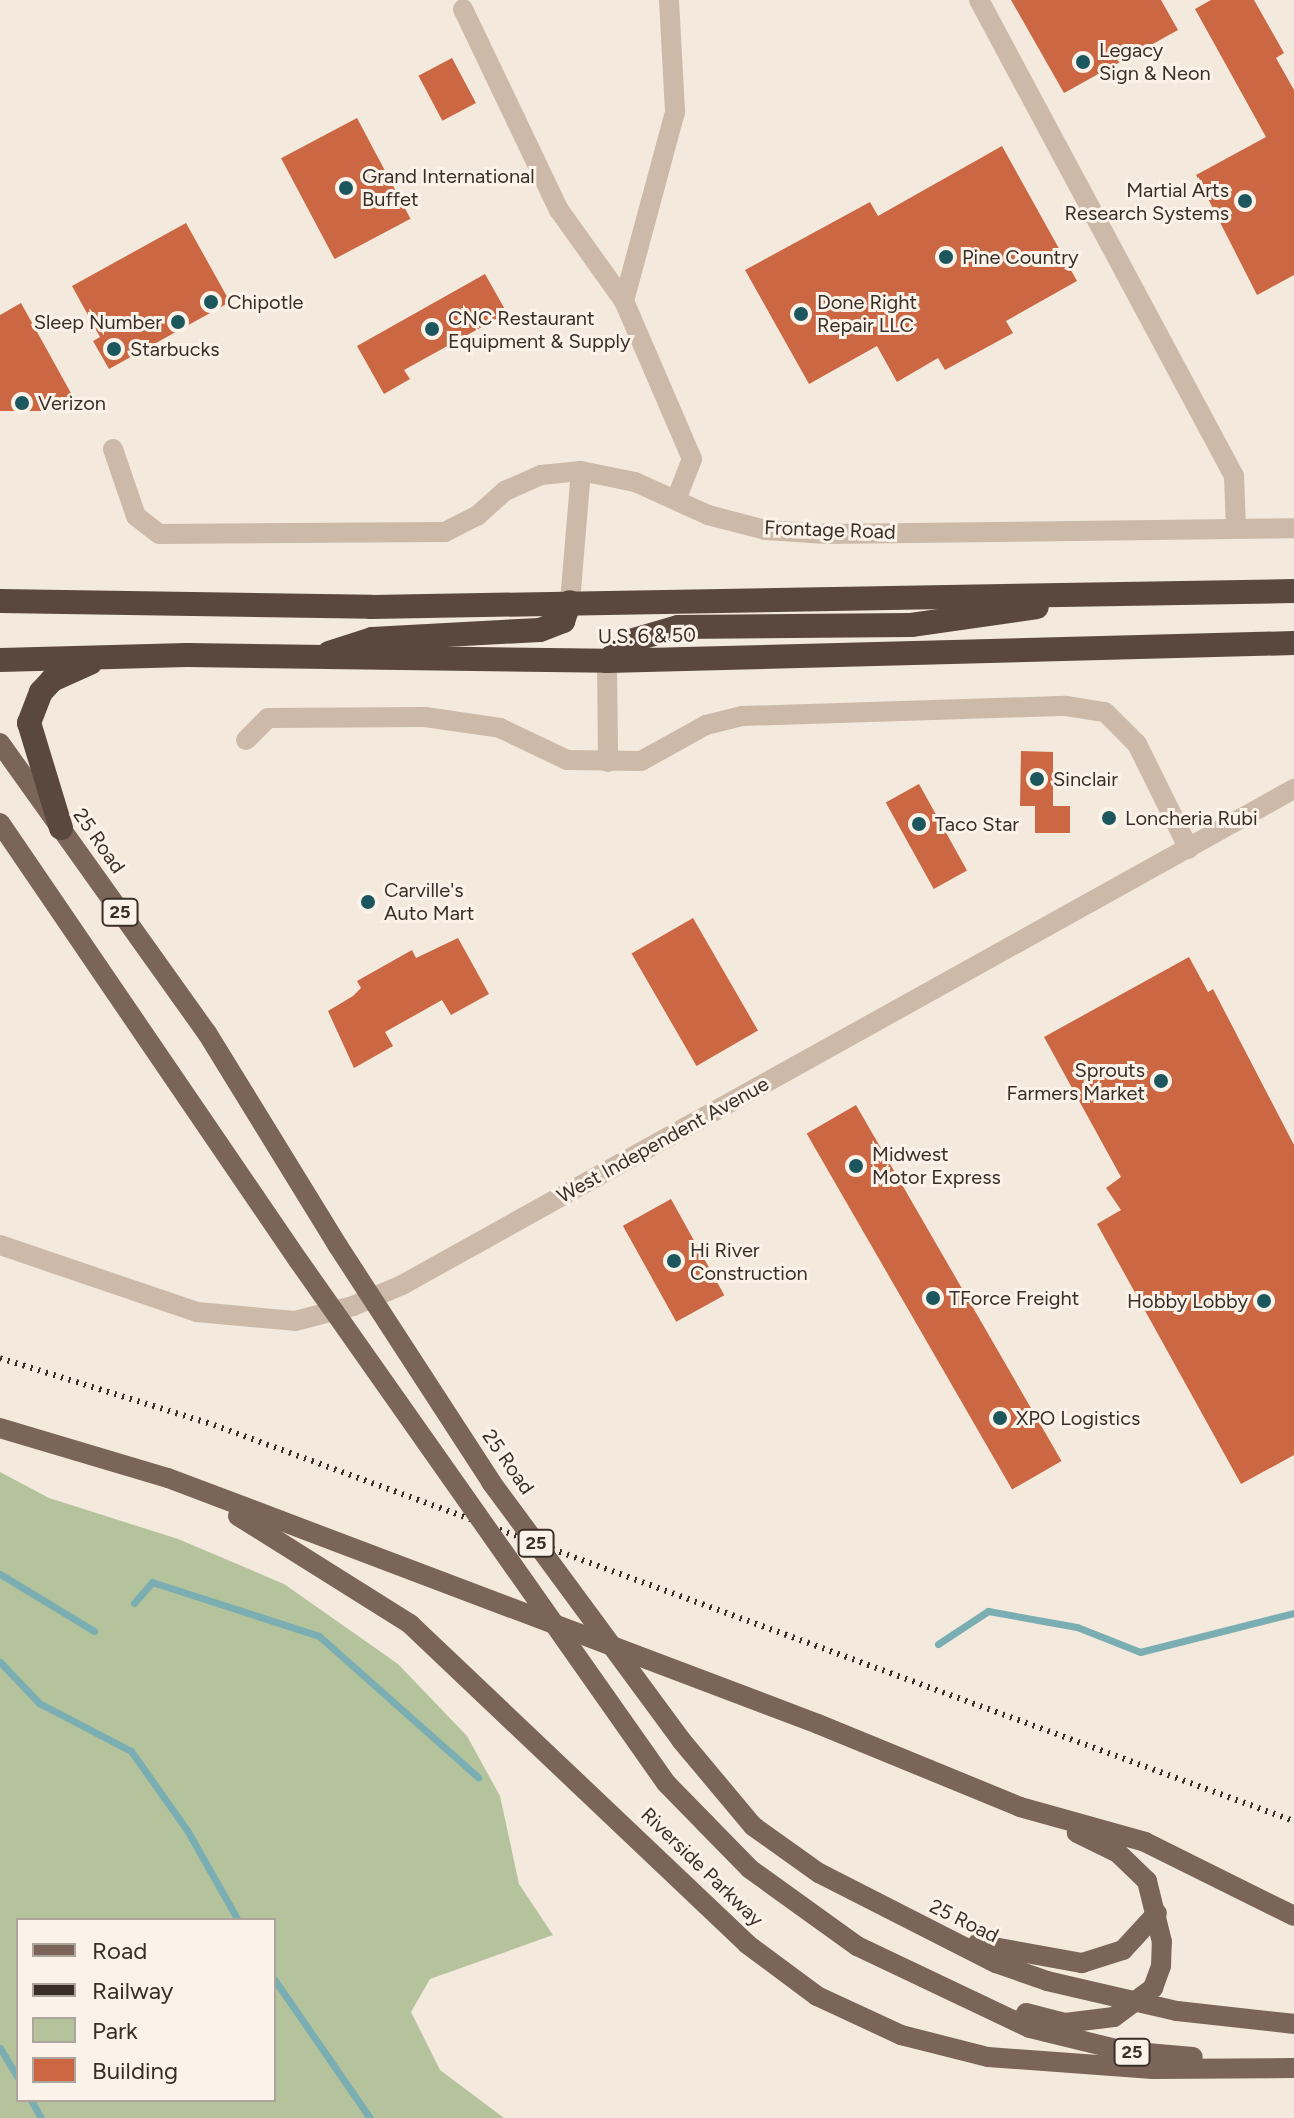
<!DOCTYPE html>
<html>
<head>
<meta charset="utf-8">
<style>
	body { margin:0 }
	#map { position:relative; width:1294px; height:2118px; overflow:hidden; background:#f3e9dd; font-family:Figtree,sans-serif }
	div>[style] { position:absolute }
	.green>* { inset:0; background:#b5c39c }
	.stream>* { height:7px; margin:-3.5px; padding:0 3.5px; transform-origin:3.5px; border-radius:3.5px; background:#7aaeb2 }
	.building>* { inset:0; background:#cc6743; transform-origin:0 0 }
	.minor>* { height:20px; margin:-10px; padding:0 10px; transform-origin:10px; border-radius:10px; background:#ccb9a8 }
	.major>* { height:20px; margin:-10px; padding:0 10px; transform-origin:10px; border-radius:10px; background:#7b6559 }
	.highway>* { height:24px; margin:-12px; padding:0 12px; transform-origin:12px; border-radius:12px; background:#5a483f }
	.rail>* { height:6px; margin-top:-3px; transform-origin:0; background:repeating-linear-gradient(90deg,#392e28 0 2px,transparent 0 8px) }
	.major-bridge>* { height:20px; margin:-10px; padding:0 10px; transform-origin:10px; border-radius:10px; background:#7b6559 }
	.dots>* { width:22px; height:22px; translate:-50% -50%; box-sizing:border-box; border:4px solid #fbf3e9; border-radius:50% }
	span { translate:-50% -50%; white-space:nowrap; text-align:center; line-height:1.15; -webkit-text-stroke:6px #fbf3e9; paint-order:stroke }
	.shield-label span { padding:2px 6px; background:#fbf3e9; border:2px solid; border-radius:6px; -webkit-text-stroke-width:0 }
	.shield-label { font-size:18px; color:#392e28; font-weight:700 }
	.poi-label { font-size:20px; color:#392e28 }
	.left { translate:0 -50%; text-align:left }
	.right { translate:-100% -50%; text-align:right }
	.street-label { font-size:20px; color:#392e28 }
	.legend { position:absolute; left:16px; top:1918px; width:260px; height:184px; box-sizing:border-box; background:#fbf3e9; border:2px solid #ada49c; margin:0; padding:10px 14px; list-style:none; font-size:24px; color:#392e28 }
	.legend li { display:flex; align-items:center; gap:16px; height:40px }
	.legend b { width:40px; border:2px solid #ada49c }
</style>
</head>
<body>
<div id="map">
	<div class="green">
		<div style="clip-path:polygon(evenodd,0 1472px,49px 1498px,178px 1539px,284px 1584px,398px 1664px,467px 1736px,500px 1796px,519px 1884px,553px 1935px,430px 1979px,411px 2012px,440px 2070px,504px 2118px,0 2118px,0 1472px,18px 1920px,274px 1920px,274px 2100px,18px 2100px,18px 1920px)"></div>
	</div>
	<div class="stream">
		<div style="left:0;top:1574px;width:110px;rotate:31.2deg"></div>
		<div style="left:134px;top:1603px;width:28px;rotate:-49deg"></div>
		<div style="left:152px;top:1582px;width:176px;rotate:17.9deg"></div>
		<div style="left:319px;top:1636px;width:213px;rotate:41.6deg"></div>
		<div style="left:938px;top:1644px;width:60px;rotate:-33.4deg"></div>
		<div style="left:988px;top:1611px;width:90px;rotate:10.2deg"></div>
		<div style="left:1077px;top:1627px;width:68px;rotate:21.6deg"></div>
		<div style="left:1140px;top:1652px;width:159px;rotate:-14.2deg"></div>
		<div style="left:0;top:1662px;width:57px;rotate:46.4deg"></div>
		<div style="left:39px;top:1703px;width:104px;rotate:27.6deg"></div>
		<div style="left:131px;top:1751px;width:97px;rotate:54.7deg"></div>
		<div style="left:187px;top:1830px;width:103px;rotate:60.5deg"></div>
		<div style="left:274px;top:1979px;width:169px;rotate:55.4deg"></div>
		<div style="left:0;top:2048px;width:35px;rotate:59deg"></div>
		<div style="left:31px;top:2100px;width:21px;rotate:61deg"></div>
	</div>
	<div class="building">
		<div style="clip-path:polygon(1011px 0,1161px 0,1178px 30px,1064px 93px)"></div>
		<div style="clip-path:polygon(1211px 0,1254px 0,1284px 53px,1276px 58px,1294px 90px,1294px 275px,1257px 295px,1196px 175px,1266px 137px,1195px 9px)"></div>
		<div style="left:452px;top:58px;width:51px;height:38px;rotate:62deg"></div>
		<div style="left:357px;top:118px;width:114px;height:86px;rotate:62deg"></div>
		<div style="clip-path:polygon(1002px 146px,1077px 281px,1006px 321px,1013px 333px,945px 370px,938px 358px,897px 382px,877px 346px,809px 384px,745px 270px,870px 202px,878px 216px)"></div>
		<div style="clip-path:polygon(186px 223px,230px 302px,109px 369px,93px 341px,100px 337px,72px 286px)"></div>
		<div style="clip-path:polygon(485px 274px,507px 313px,404px 370px,410px 379px,384px 394px,357px 346px)"></div>
		<div style="clip-path:polygon(21px 303px,72px 395px,45px 411px,0 411px,0 315px)"></div>
		<div style="clip-path:polygon(1021px 751px,1053px 752px,1053px 806px,1070px 806px,1070px 833px,1035px 833px,1035px 806px,1020px 806px)"></div>
		<div style="left:919px;top:784px;width:99px;height:38px;rotate:61deg"></div>
		<div style="left:693px;top:918px;width:130px;height:71px;rotate:60deg"></div>
		<div style="clip-path:polygon(458px 938px,489px 994px,451px 1015px,442px 1000px,385px 1032px,393px 1046px,354px 1068px,328px 1011px,353px 996px,361px 988px,357px 981px,412px 950px,416px 958px)"></div>
		<div style="clip-path:polygon(1189px 957px,1208px 992px,1213px 989px,1294px 1145px,1294px 1455px,1241px 1484px,1097px 1224px,1121px 1210px,1106px 1188px,1121px 1177px,1044px 1037px)"></div>
		<div style="left:856px;top:1105px;width:411px;height:57px;rotate:60deg"></div>
		<div style="left:671px;top:1199px;width:110px;height:55px;rotate:61deg"></div>
	</div>
	<div class="minor">
		<div style="left:669px;top:0;width:112px;rotate:86.9deg"></div>
		<div style="left:675px;top:112px;width:196px;rotate:105.1deg"></div>
		<div style="left:624px;top:301px;width:172px;rotate:66.7deg"></div>
		<div style="left:692px;top:459px;width:44px;rotate:111.3deg"></div>
		<div style="left:979px;top:0;width:540px;rotate:61.82deg"></div>
		<div style="left:1234px;top:476px;width:52px;rotate:87.8deg"></div>
		<div style="left:463px;top:9px;width:223px;rotate:64.5deg"></div>
		<div style="left:559px;top:210px;width:112px;rotate:54.5deg"></div>
		<div style="left:113px;top:449px;width:71px;rotate:71.1deg"></div>
		<div style="left:136px;top:516px;width:29px;rotate:38deg"></div>
		<div style="left:159px;top:534px;width:286px;rotate:-0.4deg"></div>
		<div style="left:445px;top:532px;width:36px;rotate:-27deg"></div>
		<div style="left:477px;top:516px;width:38px;rotate:-42deg"></div>
		<div style="left:505px;top:491px;width:39px;rotate:-24deg"></div>
		<div style="left:541px;top:475px;width:40px;rotate:-5.7deg"></div>
		<div style="left:581px;top:471px;width:55px;rotate:11.5deg"></div>
		<div style="left:635px;top:482px;width:80px;rotate:24.3deg"></div>
		<div style="left:708px;top:515px;width:60px;rotate:14.5deg"></div>
		<div style="left:766px;top:530px;width:61px;rotate:3.8deg"></div>
		<div style="left:827px;top:534px;width:467px;rotate:-0.7deg"></div>
		<div style="left:570px;top:602px;width:131px;rotate:-85.2deg"></div>
		<div style="left:607px;top:661px;width:101px;rotate:89.4deg"></div>
		<div style="left:246px;top:740px;width:31px;rotate:-45deg"></div>
		<div style="left:268px;top:718px;width:157px;rotate:-0.4deg"></div>
		<div style="left:425px;top:717px;width:76px;rotate:8.3deg"></div>
		<div style="left:500px;top:728px;width:74px;rotate:25.5deg"></div>
		<div style="left:567px;top:760px;width:74px;rotate:0.8deg"></div>
		<div style="left:641px;top:761px;width:74px;rotate:-29deg"></div>
		<div style="left:706px;top:725px;width:38px;rotate:-14deg"></div>
		<div style="left:743px;top:716px;width:323px;rotate:-1.8deg"></div>
		<div style="left:1066px;top:706px;width:39px;rotate:9deg"></div>
		<div style="left:1105px;top:712px;width:45px;rotate:45deg"></div>
		<div style="left:1137px;top:744px;width:117px;rotate:63.7deg"></div>
		<div style="left:0;top:1245px;width:208px;rotate:18.8deg"></div>
		<div style="left:197px;top:1312px;width:98px;rotate:5.2deg"></div>
		<div style="left:295px;top:1321px;width:60px;rotate:-14.5deg"></div>
		<div style="left:353px;top:1306px;width:53px;rotate:-23.2deg"></div>
		<div style="left:402px;top:1285px;width:1021px;rotate:-29.08deg"></div>
	</div>
	<div class="major">
		<div style="left:0;top:743px;width:356px;rotate:54.5deg"></div>
		<div style="left:207px;top:1033px;width:250px;rotate:58.4deg"></div>
		<div style="left:0;top:823px;width:529px;rotate:55.71deg"></div>
		<div style="left:0;top:1428px;width:175px;rotate:16.6deg"></div>
		<div style="left:168px;top:1478px;width:695px;rotate:20.73deg"></div>
		<div style="left:818px;top:1724px;width:218px;rotate:22.3deg"></div>
		<div style="left:1020px;top:1807px;width:130px;rotate:15.6deg"></div>
		<div style="left:1145px;top:1842px;width:166px;rotate:26.4deg"></div>
		<div style="left:238px;top:1516px;width:203px;rotate:32.1deg"></div>
		<div style="left:410px;top:1624px;width:465px;rotate:43.5deg"></div>
		<div style="left:747px;top:1944px;width:87px;rotate:36.6deg"></div>
		<div style="left:817px;top:1996px;width:93px;rotate:24.9deg"></div>
		<div style="left:901px;top:2035px;width:90px;rotate:14.2deg"></div>
		<div style="left:988px;top:2057px;width:165px;rotate:4.2deg"></div>
		<div style="left:1153px;top:2069px;width:141px;rotate:-0.4deg"></div>
		<div style="left:706px;top:1824px;width:63px;rotate:45.6deg"></div>
		<div style="left:750px;top:1869px;width:132px;rotate:35.7deg"></div>
		<div style="left:857px;top:1946px;width:191px;rotate:25.4deg"></div>
		<div style="left:1030px;top:2028px;width:97px;rotate:13.7deg"></div>
		<div style="left:1124px;top:2051px;width:69px;rotate:5deg"></div>
		<div style="left:753px;top:1826px;width:81px;rotate:35.5deg"></div>
		<div style="left:819px;top:1873px;width:199px;rotate:27deg"></div>
		<div style="left:996px;top:1963px;width:54px;rotate:19.4deg"></div>
		<div style="left:1047px;top:1981px;width:133px;rotate:13deg"></div>
		<div style="left:1177px;top:2011px;width:118px;rotate:6.3deg"></div>
		<div style="left:977px;top:1944px;width:107px;rotate:10.3deg"></div>
		<div style="left:1082px;top:1963px;width:43px;rotate:-17.6deg"></div>
		<div style="left:1123px;top:1950px;width:50px;rotate:-47.4deg"></div>
		<div style="left:1026px;top:2013px;width:40px;rotate:14.4deg"></div>
		<div style="left:1065px;top:2023px;width:49px;rotate:-7deg"></div>
		<div style="left:1114px;top:2017px;width:49px;rotate:-36.6deg"></div>
		<div style="left:1153px;top:1988px;width:23px;rotate:-70deg"></div>
		<div style="left:1161px;top:1966px;width:24px;rotate:-88deg"></div>
		<div style="left:1162px;top:1942px;width:63px;rotate:-103.8deg"></div>
		<div style="left:1147px;top:1881px;width:40px;rotate:-136deg"></div>
		<div style="left:1118px;top:1853px;width:46px;rotate:-154deg"></div>
	</div>
	<div class="highway">
		<div style="left:0;top:601px;width:371px;rotate:0.9deg"></div>
		<div style="left:371px;top:607px;width:923px;rotate:-0.99deg"></div>
		<div style="left:329px;top:653px;width:45px;rotate:-18deg"></div>
		<div style="left:372px;top:639px;width:168px;rotate:-3.1deg"></div>
		<div style="left:540px;top:630px;width:25px;rotate:-21deg"></div>
		<div style="left:563px;top:621px;width:20px;rotate:-70deg"></div>
		<div style="left:0;top:660px;width:187px;rotate:-1.5deg"></div>
		<div style="left:187px;top:655px;width:420px;rotate:0.8deg"></div>
		<div style="left:607px;top:661px;width:687px;rotate:-1.5deg"></div>
		<div style="left:607px;top:661px;width:30px;rotate:-41deg"></div>
		<div style="left:630px;top:641px;width:50px;rotate:-16.3deg"></div>
		<div style="left:678px;top:627px;width:233px;rotate:-0.5deg"></div>
		<div style="left:911px;top:625px;width:127px;rotate:-8.1deg"></div>
		<div style="left:61px;top:828px;width:110px;rotate:-106.9deg"></div>
		<div style="left:29px;top:723px;width:33px;rotate:-69deg"></div>
		<div style="left:41px;top:692px;width:16px;rotate:-47deg"></div>
		<div style="left:52px;top:680px;width:42px;rotate:-24.1deg"></div>
	</div>
	<div class="rail">
		<div style="left:0;top:1358px;width:224px;rotate:17.4deg"></div>
		<div style="left:214px;top:1425px;width:1150px;rotate:20.14deg"></div>
	</div>
	<div class="major-bridge">
		<div style="left:338px;top:1246px;width:281px;rotate:57deg"></div>
		<div style="left:491px;top:1482px;width:320px;rotate:53.6deg"></div>
		<div style="left:681px;top:1740px;width:112px;rotate:50.1deg"></div>
		<div style="left:298px;top:1260px;width:639px;rotate:54.87deg"></div>
		<div style="left:666px;top:1783px;width:57px;rotate:45.7deg"></div>
	</div>
	<div class="dots">
		<div style="left:1083px;top:62px;background:#1c575d"></div>
		<div style="left:346px;top:188px;background:#1c575d"></div>
		<div style="left:1245px;top:201px;background:#1c575d"></div>
		<div style="left:946px;top:257px;background:#1c575d"></div>
		<div style="left:211px;top:302px;background:#1c575d"></div>
		<div style="left:801px;top:314px;background:#1c575d"></div>
		<div style="left:178px;top:322px;background:#1c575d"></div>
		<div style="left:432px;top:329px;background:#1c575d"></div>
		<div style="left:114px;top:349px;background:#1c575d"></div>
		<div style="left:22px;top:403px;background:#1c575d"></div>
		<div style="left:1037px;top:779px;background:#1c575d"></div>
		<div style="left:1109px;top:818px;background:#1c575d"></div>
		<div style="left:919px;top:824px;background:#1c575d"></div>
		<div style="left:368px;top:902px;background:#1c575d"></div>
		<div style="left:1161px;top:1081px;background:#1c575d"></div>
		<div style="left:856px;top:1166px;background:#1c575d"></div>
		<div style="left:674px;top:1261px;background:#1c575d"></div>
		<div style="left:933px;top:1298px;background:#1c575d"></div>
		<div style="left:1264px;top:1301px;background:#1c575d"></div>
		<div style="left:1000px;top:1418px;background:#1c575d"></div>
	</div>
	<div class="shield-label">
		<span style="left:120px;top:912px">25</span>
		<span style="left:536px;top:1543px">25</span>
		<span style="left:1132px;top:2052px">25</span>
	</div>
	<div class="poi-label">
		<span class="left" style="left:1099px;top:62px">Legacy<br>Sign &amp; Neon</span>
		<span class="left" style="left:362px;top:188px">Grand International<br>Buffet</span>
		<span class="right" style="left:1229px;top:202px">Martial Arts<br>Research Systems</span>
		<span class="left" style="left:962px;top:257px">Pine Country</span>
		<span class="left" style="left:227px;top:302px">Chipotle</span>
		<span class="left" style="left:817px;top:314px">Done Right<br>Repair LLC</span>
		<span class="left" style="left:448px;top:330px">CNC Restaurant<br>Equipment &amp; Supply</span>
		<span class="right" style="left:162px;top:322px">Sleep Number</span>
		<span class="left" style="left:130px;top:349px">Starbucks</span>
		<span class="left" style="left:38px;top:403px">Verizon</span>
		<span class="left" style="left:1053px;top:779px">Sinclair</span>
		<span class="left" style="left:1125px;top:818px">Loncheria Rubi</span>
		<span class="left" style="left:935px;top:824px">Taco Star</span>
		<span class="left" style="left:384px;top:902px">Carville's<br>Auto Mart</span>
		<span class="right" style="left:1145px;top:1082px">Sprouts<br>Farmers Market</span>
		<span class="left" style="left:872px;top:1166px">Midwest<br>Motor Express</span>
		<span class="left" style="left:690px;top:1262px">Hi River<br>Construction</span>
		<span class="left" style="left:949px;top:1298px">TForce Freight</span>
		<span class="right" style="left:1248px;top:1301px">Hobby Lobby</span>
		<span class="left" style="left:1016px;top:1418px">XPO Logistics</span>
	</div>
	<div class="street-label">
		<span style="left:830px;top:530px;rotate:2deg">Frontage Road</span>
		<span style="left:647px;top:636px;rotate:-1deg">U.S. 6 &amp; 50</span>
		<span style="left:99px;top:841px;rotate:55deg">25 Road</span>
		<span style="left:663px;top:1140px;rotate:-29deg">West Independent Avenue</span>
		<span style="left:508px;top:1462px;rotate:55deg">25 Road</span>
		<span style="left:702px;top:1867px;rotate:44deg">Riverside Parkway</span>
		<span style="left:964px;top:1921px;rotate:26deg">25 Road</span>
	</div>
	<ul class="legend">
	<li><b style="height:10px;background:#7b6559"></b>Road</li>
	<li><b style="height:10px;background:#392e28"></b>Railway</li>
	<li><b style="height:22px;background:#b5c39c"></b>Park</li>
	<li><b style="height:22px;background:#cc6743"></b>Building</li>
	</ul>
</div>
</body>
</html>
